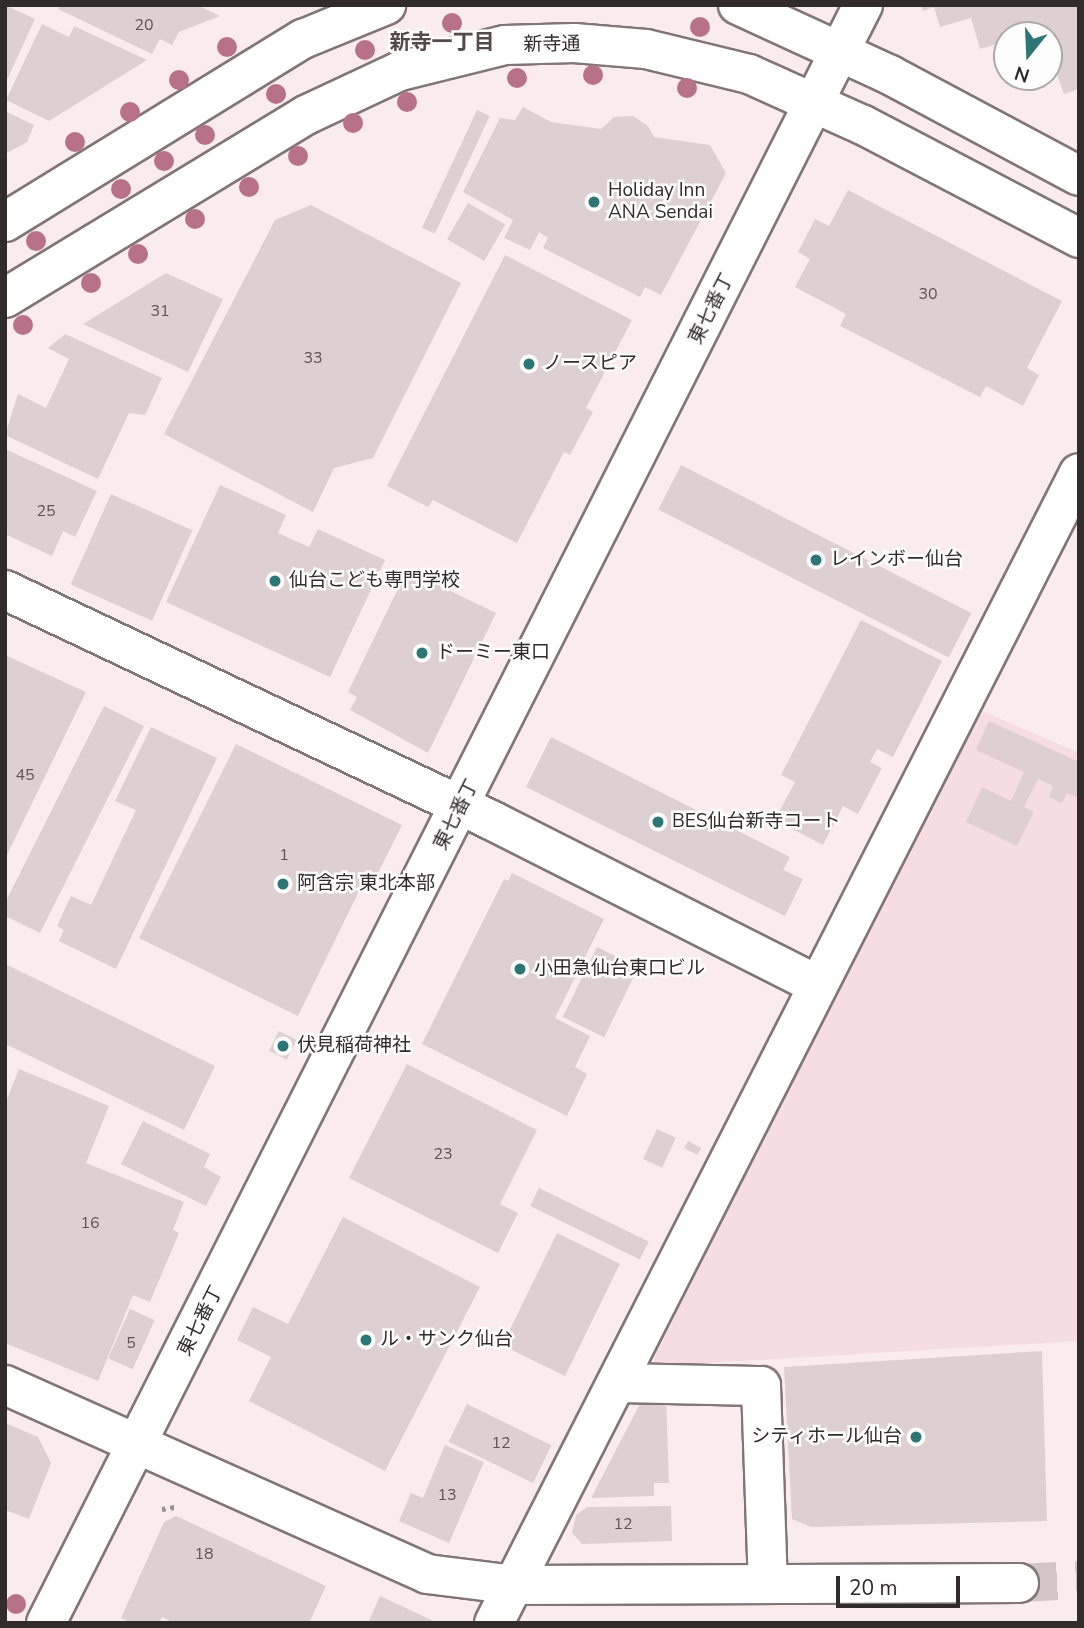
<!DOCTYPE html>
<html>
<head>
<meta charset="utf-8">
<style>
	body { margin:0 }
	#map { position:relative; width:1084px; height:1628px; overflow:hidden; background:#faebee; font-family:"Nunito Sans","Noto Sans JP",sans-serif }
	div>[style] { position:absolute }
	.built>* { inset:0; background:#f5dde1 }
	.building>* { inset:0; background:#ded0d2; transform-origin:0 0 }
	.minor-tunnel>* { height:38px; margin-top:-19px; transform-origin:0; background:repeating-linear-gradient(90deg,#d2c5c7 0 38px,transparent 0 57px) }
	.path>* { height:4.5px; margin-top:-2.25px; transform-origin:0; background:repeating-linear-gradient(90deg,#988d8f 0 3.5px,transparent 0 8.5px) }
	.roads { filter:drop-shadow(2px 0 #827577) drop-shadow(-2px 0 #827577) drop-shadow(0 2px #827577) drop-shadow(0 -2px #827577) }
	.minor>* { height:38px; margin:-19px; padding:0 19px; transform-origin:19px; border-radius:19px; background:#fff }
	.trees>* { width:20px; height:20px; margin:-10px; border-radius:50%; background:#b7728a }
	.dots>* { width:19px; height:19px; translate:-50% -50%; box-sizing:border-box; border:4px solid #fdfdfd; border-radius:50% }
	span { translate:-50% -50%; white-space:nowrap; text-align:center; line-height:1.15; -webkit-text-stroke:5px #fdfdfd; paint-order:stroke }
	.number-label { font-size:16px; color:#5c5456 }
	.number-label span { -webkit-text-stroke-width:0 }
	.street-label { font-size:19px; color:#312b2c }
	.poi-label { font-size:19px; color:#312b2c }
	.left { translate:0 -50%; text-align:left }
	.right { translate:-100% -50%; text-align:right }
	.neighbourhood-label { font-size:21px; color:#55494b; font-weight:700 }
	.frame { position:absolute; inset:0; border:7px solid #312b2c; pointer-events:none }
	.north { position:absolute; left:993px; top:21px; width:70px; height:70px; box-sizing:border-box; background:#fdfdfd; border:2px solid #aba9a9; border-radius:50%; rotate:198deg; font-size:19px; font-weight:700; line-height:28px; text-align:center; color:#312b2c }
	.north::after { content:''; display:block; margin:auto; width:24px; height:32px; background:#2d7675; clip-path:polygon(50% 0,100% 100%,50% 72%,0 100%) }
	.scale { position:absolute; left:836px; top:1576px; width:124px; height:32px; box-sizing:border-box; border:4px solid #312b2c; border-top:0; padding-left:9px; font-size:21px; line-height:24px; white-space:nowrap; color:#312b2c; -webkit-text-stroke:5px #fdfdfd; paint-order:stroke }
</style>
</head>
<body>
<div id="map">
	<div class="built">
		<div style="clip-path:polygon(978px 709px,1079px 753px,1079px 1341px,655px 1366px,654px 1358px)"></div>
	</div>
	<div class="building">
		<div style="clip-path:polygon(5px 5px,35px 19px,5px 84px)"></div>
		<div style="clip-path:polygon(60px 5px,197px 5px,220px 16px,179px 32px,172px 45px,160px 39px,152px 54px,58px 9px)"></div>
		<div style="clip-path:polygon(921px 5px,1079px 5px,1079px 89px,1064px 94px,1052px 61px,1049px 62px,1049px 35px,1007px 35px,1007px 41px,980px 49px,971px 18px,940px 27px,934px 7px,923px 11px)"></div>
		<div style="clip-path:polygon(42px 24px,69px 37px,74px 26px,147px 60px,49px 121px,6px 100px)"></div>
		<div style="clip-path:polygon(523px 107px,551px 122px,601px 129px,614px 117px,633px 116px,648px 126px,654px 137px,710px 145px,726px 173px,661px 295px,645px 287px,640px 297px,543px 248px,548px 238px,539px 232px,530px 250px,504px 238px,513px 220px,463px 192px,500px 118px,515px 120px)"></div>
		<div style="left:477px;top:110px;width:14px;height:130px;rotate:25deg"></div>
		<div style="clip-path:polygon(5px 111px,34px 125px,27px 142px,5px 154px)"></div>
		<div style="clip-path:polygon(848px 190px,1062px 301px,1027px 368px,1039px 375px,1023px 406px,986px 386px,980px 397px,840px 326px,846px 314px,795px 287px,810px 259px,798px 252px,815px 219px,829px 226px)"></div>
		<div style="left:468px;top:203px;width:43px;height:42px;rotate:30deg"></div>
		<div style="clip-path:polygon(311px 205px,461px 283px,373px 458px,334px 468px,313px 512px,164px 434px,275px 220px)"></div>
		<div style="clip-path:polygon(505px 255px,632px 320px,586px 408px,593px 412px,570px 455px,564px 452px,517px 543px,433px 500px,428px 507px,387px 486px)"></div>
		<div style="clip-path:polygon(166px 273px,223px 299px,188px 372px,83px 324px)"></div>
		<div style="clip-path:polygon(65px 334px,162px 378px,145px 415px,129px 413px,98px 479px,5px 435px,18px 394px,46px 408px,69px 359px,48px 348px)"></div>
		<div style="clip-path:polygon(5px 449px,97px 491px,75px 537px,63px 531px,52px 556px,5px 534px)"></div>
		<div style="left:681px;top:465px;width:326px;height:50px;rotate:27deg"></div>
		<div style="clip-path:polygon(220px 485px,286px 515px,278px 533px,309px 547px,318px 529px,385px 560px,330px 677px,166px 602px)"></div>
		<div style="left:111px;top:494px;width:89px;height:99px;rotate:24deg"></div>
		<div style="clip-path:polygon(407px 570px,496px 613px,428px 753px,350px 710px,357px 697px,348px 692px)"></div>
		<div style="clip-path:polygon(861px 620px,942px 661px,893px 757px,877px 749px,870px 762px,882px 768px,858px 814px,843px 806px,823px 845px,775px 820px,795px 782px,781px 775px)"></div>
		<div style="clip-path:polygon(5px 655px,86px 692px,5px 859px)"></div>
		<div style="clip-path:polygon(104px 706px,144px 726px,40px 933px,5px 916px,5px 903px)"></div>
		<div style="clip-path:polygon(989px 721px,1079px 762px,1079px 798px,1067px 793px,1062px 803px,1049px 797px,1053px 786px,1038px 779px,1024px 807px,1034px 812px,1017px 846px,966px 822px,982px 787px,1011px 801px,1024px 772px,976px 750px)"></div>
		<div style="clip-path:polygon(151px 727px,217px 758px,116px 969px,59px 941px,64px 930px,57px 926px,71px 896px,91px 905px,136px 810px,115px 801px)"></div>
		<div style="clip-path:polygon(551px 737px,790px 857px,783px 870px,803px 879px,785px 916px,526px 787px)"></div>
		<div style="clip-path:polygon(236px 744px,402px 825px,370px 889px,362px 885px,298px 1016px,139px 938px)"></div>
		<div style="clip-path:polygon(512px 873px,604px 919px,555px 1018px,590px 1036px,575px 1067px,587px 1074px,567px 1116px,422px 1044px,504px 879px,508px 881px)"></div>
		<div style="left:597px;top:947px;width:46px;height:78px;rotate:26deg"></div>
		<div style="clip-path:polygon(5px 964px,215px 1066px,184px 1130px,5px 1044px)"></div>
		<div style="left:279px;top:1031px;width:20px;height:22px;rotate:27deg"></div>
		<div style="clip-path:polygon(407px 1064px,537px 1130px,500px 1204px,518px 1213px,498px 1253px,349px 1178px)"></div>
		<div style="clip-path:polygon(19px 1069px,109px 1106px,86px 1163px,184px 1202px,173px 1230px,179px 1233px,150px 1302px,133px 1295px,98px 1381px,5px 1343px,5px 1104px)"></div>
		<div style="clip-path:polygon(143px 1121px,210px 1154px,204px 1167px,221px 1177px,206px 1206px,121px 1164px)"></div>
		<div style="left:657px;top:1129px;width:21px;height:33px;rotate:25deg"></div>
		<div style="left:688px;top:1141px;width:15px;height:8px;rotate:28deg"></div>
		<div style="left:539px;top:1188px;width:122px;height:20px;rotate:26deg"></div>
		<div style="clip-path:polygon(343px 1217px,480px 1287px,385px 1471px,249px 1401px,271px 1357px,237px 1340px,253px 1307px,288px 1324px)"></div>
		<div style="left:557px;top:1233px;width:70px;height:125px;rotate:26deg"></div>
		<div style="left:130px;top:1309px;width:27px;height:54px;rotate:24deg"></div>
		<div style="clip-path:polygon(1042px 1351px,1047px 1521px,811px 1527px,792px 1519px,784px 1367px)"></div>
		<div style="clip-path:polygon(645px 1394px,666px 1394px,669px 1483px,654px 1483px,654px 1496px,591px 1498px)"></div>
		<div style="left:467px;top:1404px;width:94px;height:42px;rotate:26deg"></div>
		<div style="clip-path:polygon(5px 1423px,38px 1437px,51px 1463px,29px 1519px,5px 1510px)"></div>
		<div style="clip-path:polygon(445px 1445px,484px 1462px,449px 1543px,399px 1521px,411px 1493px,423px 1498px)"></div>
		<div style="clip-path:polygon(671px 1506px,672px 1541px,582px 1544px,572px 1533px,576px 1515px,587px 1507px)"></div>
		<div style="clip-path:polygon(176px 1516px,326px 1586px,309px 1623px,174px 1623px,162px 1617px,159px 1623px,131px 1623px,121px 1618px,164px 1522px)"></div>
		<div style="clip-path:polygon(380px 1596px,438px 1623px,368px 1623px)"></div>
	</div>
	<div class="minor-tunnel">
		<div style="left:1019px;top:1583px;width:60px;rotate:-2.9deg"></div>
	</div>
	<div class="path">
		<div style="left:162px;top:1509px;width:13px;rotate:-9deg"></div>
	</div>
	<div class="roads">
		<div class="minor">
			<div style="left:738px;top:5px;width:167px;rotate:24.7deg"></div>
			<div style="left:890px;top:75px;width:214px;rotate:28.1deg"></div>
			<div style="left:5px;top:222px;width:350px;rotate:-31.6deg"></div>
			<div style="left:303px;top:39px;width:90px;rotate:-22.3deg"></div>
			<div style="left:5px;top:298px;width:352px;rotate:-31.3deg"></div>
			<div style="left:306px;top:115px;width:104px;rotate:-25.1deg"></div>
			<div style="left:400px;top:71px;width:108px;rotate:-13.9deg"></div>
			<div style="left:505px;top:45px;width:69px;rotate:-1.7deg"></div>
			<div style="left:574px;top:43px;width:72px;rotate:4.8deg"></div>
			<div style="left:646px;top:49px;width:106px;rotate:13.6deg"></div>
			<div style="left:749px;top:74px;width:125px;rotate:24.1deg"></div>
			<div style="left:863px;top:125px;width:244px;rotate:27.6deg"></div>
			<div style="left:5px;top:590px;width:538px;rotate:25.33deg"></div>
			<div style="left:491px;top:820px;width:364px;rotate:26.8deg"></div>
			<div style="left:617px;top:1383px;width:144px;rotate:1.2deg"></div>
			<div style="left:761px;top:1386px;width:198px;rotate:88deg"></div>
			<div style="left:5px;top:1385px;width:462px;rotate:24.1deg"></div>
			<div style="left:427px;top:1574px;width:89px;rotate:7.1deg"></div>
			<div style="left:515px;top:1585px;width:504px;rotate:-0.23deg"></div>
			<div style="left:46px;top:1623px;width:1813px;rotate:-63.21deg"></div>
			<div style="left:494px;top:1623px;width:1290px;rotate:-63.04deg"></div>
		</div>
	</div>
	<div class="trees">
		<div style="left:452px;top:23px"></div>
		<div style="left:700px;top:27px"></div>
		<div style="left:227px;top:47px"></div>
		<div style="left:365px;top:50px"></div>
		<div style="left:593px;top:75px"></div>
		<div style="left:517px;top:78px"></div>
		<div style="left:179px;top:80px"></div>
		<div style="left:687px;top:88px"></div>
		<div style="left:276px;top:94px"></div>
		<div style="left:407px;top:102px"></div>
		<div style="left:130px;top:112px"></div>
		<div style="left:353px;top:123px"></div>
		<div style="left:205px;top:135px"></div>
		<div style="left:75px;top:142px"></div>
		<div style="left:298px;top:156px"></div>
		<div style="left:164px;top:161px"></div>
		<div style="left:249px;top:187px"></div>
		<div style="left:121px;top:189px"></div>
		<div style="left:195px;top:219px"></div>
		<div style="left:36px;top:241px"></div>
		<div style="left:138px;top:254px"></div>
		<div style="left:91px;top:283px"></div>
		<div style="left:23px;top:325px"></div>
		<div style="left:16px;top:1604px"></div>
	</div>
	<div class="dots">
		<div style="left:594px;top:202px;background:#2d7675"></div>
		<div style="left:529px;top:364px;background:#2d7675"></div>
		<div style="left:816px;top:560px;background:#2d7675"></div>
		<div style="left:275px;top:581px;background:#2d7675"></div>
		<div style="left:422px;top:653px;background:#2d7675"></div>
		<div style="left:658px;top:822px;background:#2d7675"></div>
		<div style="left:283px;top:884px;background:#2d7675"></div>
		<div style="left:520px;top:969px;background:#2d7675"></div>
		<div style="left:283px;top:1046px;background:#2d7675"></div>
		<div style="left:366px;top:1340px;background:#2d7675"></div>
		<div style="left:916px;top:1437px;background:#2d7675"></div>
	</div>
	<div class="number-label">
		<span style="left:144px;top:25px">20</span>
		<span style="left:928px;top:294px">30</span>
		<span style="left:160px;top:311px">31</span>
		<span style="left:313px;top:358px">33</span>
		<span style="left:46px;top:511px">25</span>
		<span style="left:25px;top:775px">45</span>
		<span style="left:284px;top:855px">1</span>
		<span style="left:443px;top:1154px">23</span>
		<span style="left:90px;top:1223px">16</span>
		<span style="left:131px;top:1343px">5</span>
		<span style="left:501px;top:1443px">12</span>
		<span style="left:447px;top:1495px">13</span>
		<span style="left:623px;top:1524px">12</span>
		<span style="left:204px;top:1554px">18</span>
	</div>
	<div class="street-label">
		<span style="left:552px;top:45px;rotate:-1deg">新寺通</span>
		<span style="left:712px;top:309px;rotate:-63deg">東七番丁</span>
		<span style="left:457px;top:815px;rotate:-63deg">東七番丁</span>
		<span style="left:201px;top:1321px;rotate:-63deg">東七番丁</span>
	</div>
	<div class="poi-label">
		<span class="left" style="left:608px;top:202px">Holiday Inn<br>ANA Sendai</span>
		<span class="left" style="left:543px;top:364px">ノースピア</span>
		<span class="left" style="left:830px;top:560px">レインボー仙台</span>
		<span class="left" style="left:289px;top:581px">仙台こども専門学校</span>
		<span class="left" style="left:436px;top:653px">ドーミー東口</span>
		<span class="left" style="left:672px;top:822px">BES仙台新寺コート</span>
		<span class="left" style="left:297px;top:884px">阿含宗 東北本部</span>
		<span class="left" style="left:534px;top:969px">小田急仙台東口ビル</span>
		<span class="left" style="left:297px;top:1046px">伏見稲荷神社</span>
		<span class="left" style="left:380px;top:1340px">ル・サンク仙台</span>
		<span class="right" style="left:902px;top:1437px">シティホール仙台</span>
	</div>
	<div class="neighbourhood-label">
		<span style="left:442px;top:42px">新寺一丁目</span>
	</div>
	<div class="frame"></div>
	<div class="north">N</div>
	<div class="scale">20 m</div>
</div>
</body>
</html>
